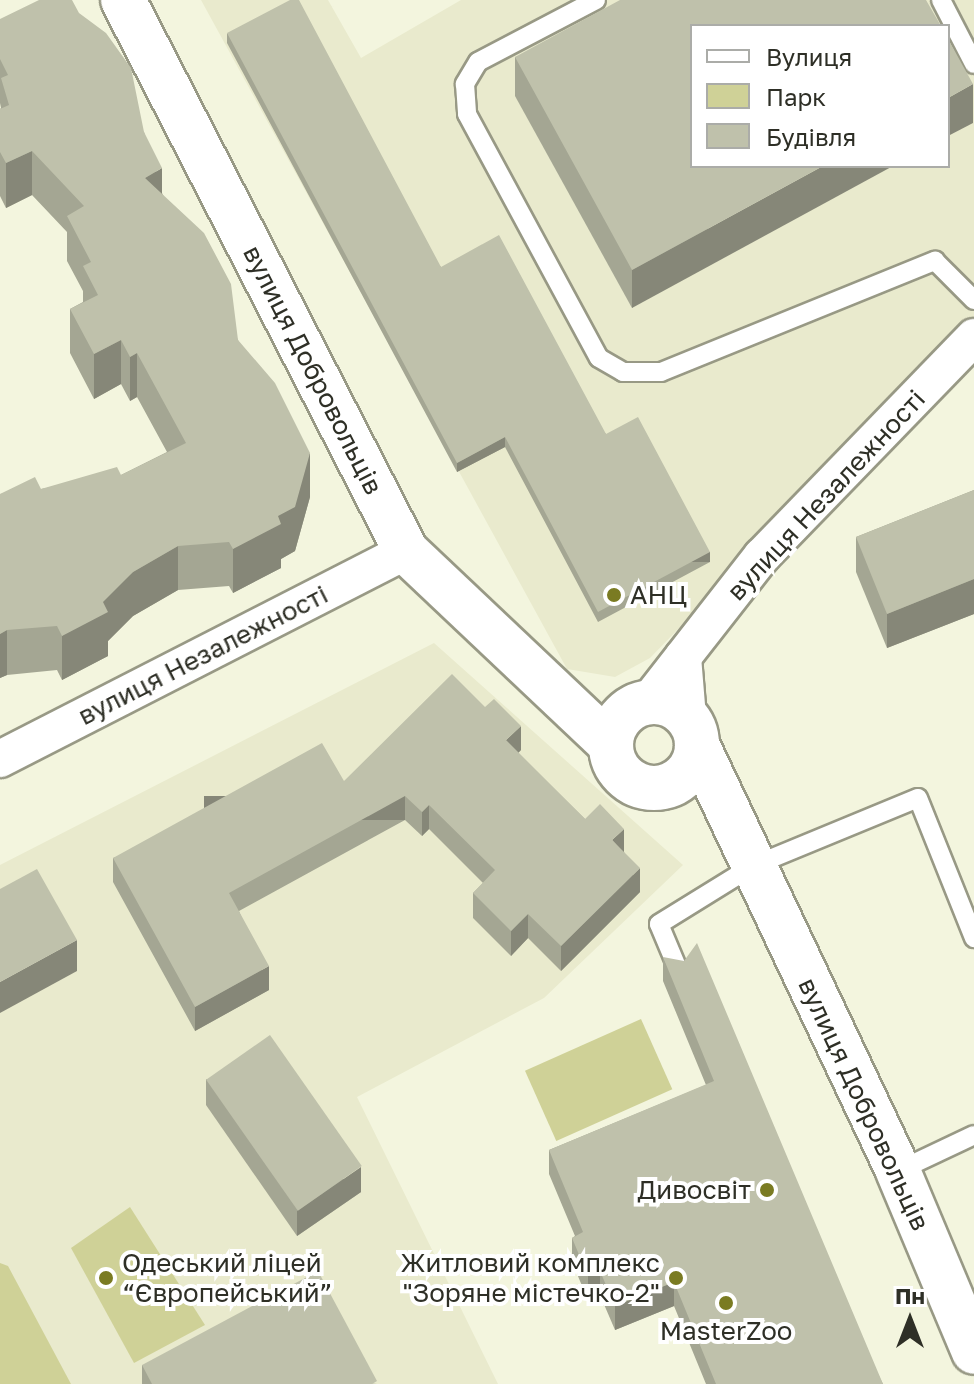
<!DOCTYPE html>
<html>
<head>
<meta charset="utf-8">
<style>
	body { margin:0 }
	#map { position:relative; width:974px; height:1384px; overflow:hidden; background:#f3f5de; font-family:"Golos Text",sans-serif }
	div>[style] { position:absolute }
	.built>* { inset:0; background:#e9eacd }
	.green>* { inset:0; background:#cfd197; transform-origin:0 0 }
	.roads { filter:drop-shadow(2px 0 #989985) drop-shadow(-2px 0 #989985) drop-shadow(0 2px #989985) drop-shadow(0 -2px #989985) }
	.service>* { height:18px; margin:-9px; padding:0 9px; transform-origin:9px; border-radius:9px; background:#fff }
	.minor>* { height:36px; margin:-18px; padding:0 18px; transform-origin:18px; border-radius:18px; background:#fff }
	.tertiary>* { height:44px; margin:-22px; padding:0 22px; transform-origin:22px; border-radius:22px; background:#fff }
	.tertiary>.ring { margin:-22px; padding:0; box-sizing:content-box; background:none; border:44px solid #fff; border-radius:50% }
	.wall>* { inset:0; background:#a4a693 }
	.shaded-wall>* { inset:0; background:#868778; transform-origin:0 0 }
	.building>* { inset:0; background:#bfc1ab; transform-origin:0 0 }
	.dots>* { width:22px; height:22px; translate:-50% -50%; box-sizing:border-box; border:4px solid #fff; border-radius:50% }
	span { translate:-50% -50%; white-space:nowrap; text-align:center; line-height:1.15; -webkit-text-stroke:8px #fff; paint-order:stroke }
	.street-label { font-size:26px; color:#2e2f26 }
	.poi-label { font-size:26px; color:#2e2f26 }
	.left { translate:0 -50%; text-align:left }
	.right { translate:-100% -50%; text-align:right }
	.legend { position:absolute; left:690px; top:24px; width:260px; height:144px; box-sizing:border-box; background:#fff; border:2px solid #abaca8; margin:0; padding:10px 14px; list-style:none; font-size:24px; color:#2e2f26 }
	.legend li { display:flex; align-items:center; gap:16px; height:40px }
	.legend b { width:40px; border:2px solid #abaca8 }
	.north { position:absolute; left:870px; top:1280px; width:80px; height:80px; -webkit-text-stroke:6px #fff; paint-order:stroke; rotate:0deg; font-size:22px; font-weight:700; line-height:32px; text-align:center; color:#2e2f26 }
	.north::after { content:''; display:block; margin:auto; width:28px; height:36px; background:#2e2f26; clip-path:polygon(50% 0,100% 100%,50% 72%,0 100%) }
</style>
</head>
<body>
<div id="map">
	<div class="built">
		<div style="clip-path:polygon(evenodd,201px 0,328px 0,361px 58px,461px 0,974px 0,974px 325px,650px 658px,615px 677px,567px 669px,201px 0,692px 26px,948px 26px,948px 166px,692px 166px,692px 26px)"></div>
		<div style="clip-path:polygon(434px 643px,683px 865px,544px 998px,357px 1097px,498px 1384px,0 1384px,0 865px)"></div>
	</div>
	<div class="green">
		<div style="left:641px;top:1019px;width:77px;height:127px;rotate:66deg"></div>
		<div style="clip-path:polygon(130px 1207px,205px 1325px,134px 1363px,71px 1248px)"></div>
		<div style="clip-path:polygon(0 1263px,8px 1266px,71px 1384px,0 1384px)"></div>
	</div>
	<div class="roads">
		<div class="service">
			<div style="left:596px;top:0;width:133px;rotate:152.3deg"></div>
			<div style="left:478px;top:62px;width:26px;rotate:121deg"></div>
			<div style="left:465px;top:84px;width:30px;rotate:86deg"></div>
			<div style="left:467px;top:114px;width:277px;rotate:61.6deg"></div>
			<div style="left:599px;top:358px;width:28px;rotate:30deg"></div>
			<div style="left:623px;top:372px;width:38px"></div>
			<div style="left:661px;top:372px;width:296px;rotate:-22.1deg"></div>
			<div style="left:935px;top:261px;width:55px;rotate:45deg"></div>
			<div style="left:941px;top:0;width:72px;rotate:62.7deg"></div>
			<div style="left:680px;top:974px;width:54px;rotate:-112.8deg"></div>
			<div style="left:659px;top:924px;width:110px;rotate:-31.7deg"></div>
			<div style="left:753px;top:866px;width:178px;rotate:-22.4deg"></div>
			<div style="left:918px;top:798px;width:151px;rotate:68.2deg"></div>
			<div style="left:898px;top:1171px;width:84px;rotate:-25.3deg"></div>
		</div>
		<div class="minor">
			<div style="left:683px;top:657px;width:61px;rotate:85.3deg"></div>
			<div style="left:647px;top:703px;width:187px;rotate:-52deg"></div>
			<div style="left:762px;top:556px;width:305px;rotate:-45.9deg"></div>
			<div style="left:0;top:759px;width:456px;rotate:-27.1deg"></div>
		</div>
		<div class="tertiary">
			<div style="left:123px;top:0;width:619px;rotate:62.81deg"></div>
			<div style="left:406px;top:551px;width:282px;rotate:43.4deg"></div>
			<div class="ring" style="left:611px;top:702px;width:42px;height:42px"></div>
			<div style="left:697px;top:745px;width:471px;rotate:64.7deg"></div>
			<div style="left:898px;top:1171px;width:196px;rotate:67.2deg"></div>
		</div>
	</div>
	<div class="wall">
		<div style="clip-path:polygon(926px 0,632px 308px,515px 96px,515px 57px)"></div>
		<div style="clip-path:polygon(0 19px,144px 132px,162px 193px,238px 340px,310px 497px,295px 551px,281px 559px,281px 568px,233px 593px,229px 586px,178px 590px,133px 616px,108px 641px,108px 656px,62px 680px,57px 670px,7px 675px,0 678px,0 494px,41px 489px,121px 475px,167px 452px,137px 397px,130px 401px,121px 384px,94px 399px,70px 353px,70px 309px,83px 302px,83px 291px,67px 261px,67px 232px,32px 195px,6px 208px,0 196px,0 109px,1px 108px,0 103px)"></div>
		<div style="clip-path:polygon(227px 33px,441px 267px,606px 434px,710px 562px,598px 622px,505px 447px,457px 472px,227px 43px)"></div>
		<div style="clip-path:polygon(974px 490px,974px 614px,887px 648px,856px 572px,856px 537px)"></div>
		<div style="clip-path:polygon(521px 750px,518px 753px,585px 819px,624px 852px,640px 892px,561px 971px,528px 938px,511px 956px,473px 918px,473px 893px,483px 883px,429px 829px,422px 836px,405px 820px,239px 911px,269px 990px,195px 1031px,113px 882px,113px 858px,344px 781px)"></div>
		<div style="clip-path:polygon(663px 957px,883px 1384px,706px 1384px,674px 1306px,615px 1330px,600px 1295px,588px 1300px,572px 1262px,572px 1238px,575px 1236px,549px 1174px,549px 1150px,706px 1085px,663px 981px)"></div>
		<div style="clip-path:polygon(206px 1079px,361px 1192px,297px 1236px,206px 1105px)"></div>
		<div style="clip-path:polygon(142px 1365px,377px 1384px,142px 1384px)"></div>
	</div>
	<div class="shaded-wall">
		<div style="clip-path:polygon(973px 84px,973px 123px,948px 136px,948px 98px)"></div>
		<div style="clip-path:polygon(32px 151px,32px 195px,6px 208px,6px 163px)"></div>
		<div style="clip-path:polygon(823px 166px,893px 166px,632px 308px,632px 270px)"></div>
		<div style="clip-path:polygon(162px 168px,162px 212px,145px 178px)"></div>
		<div style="clip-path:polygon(121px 340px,121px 384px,94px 399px,94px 354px)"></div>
		<div style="clip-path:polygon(137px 353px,137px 397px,130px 401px,130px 357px)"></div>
		<div style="clip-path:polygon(505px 437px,505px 447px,457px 472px,457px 463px)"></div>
		<div style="clip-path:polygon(310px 453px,310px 497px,295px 551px,281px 559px,281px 568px,233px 593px,233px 549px)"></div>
		<div style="clip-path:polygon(178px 546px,178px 590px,133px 616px,108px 641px,108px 656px,62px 680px,62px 636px,133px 572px)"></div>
		<div style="left:710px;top:552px;width:10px;height:127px;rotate:90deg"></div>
		<div style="clip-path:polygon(974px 579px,974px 614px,887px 648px,887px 614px)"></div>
		<div style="clip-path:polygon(7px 630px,7px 675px,0 678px,0 634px)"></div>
		<div style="clip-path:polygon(521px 726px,521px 750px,506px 765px,506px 740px)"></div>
		<div style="left:405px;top:796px;width:24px;height:201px;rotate:90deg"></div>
		<div style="clip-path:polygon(429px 805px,429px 829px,422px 836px,422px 812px)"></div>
		<div style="clip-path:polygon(624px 829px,624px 853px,612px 840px)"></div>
		<div style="clip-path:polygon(640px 868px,640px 892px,561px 971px,561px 946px)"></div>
		<div style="clip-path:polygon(528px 914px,528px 938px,511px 956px,511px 931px)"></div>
		<div style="clip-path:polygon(77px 940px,77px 971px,0 1013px,0 982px)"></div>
		<div style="clip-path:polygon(269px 966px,269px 990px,195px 1031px,195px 1007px)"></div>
		<div style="clip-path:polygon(361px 1167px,361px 1192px,297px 1236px,297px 1211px)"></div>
		<div style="clip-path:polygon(600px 1271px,600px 1295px,588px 1300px,588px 1276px)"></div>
		<div style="clip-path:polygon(674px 1282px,674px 1306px,615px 1330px,615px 1306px)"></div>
	</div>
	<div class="building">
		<div style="clip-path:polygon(39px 0,72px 0,79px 13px,106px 33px,131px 68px,144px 132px,162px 168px,145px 178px,204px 233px,231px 284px,238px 340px,275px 383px,310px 453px,295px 507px,278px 516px,281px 524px,233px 549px,229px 542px,178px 546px,133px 572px,103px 602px,108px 612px,62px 636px,57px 626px,7px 630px,0 634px,0 494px,35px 477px,41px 489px,117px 467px,121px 475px,186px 443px,137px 353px,130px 357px,121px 340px,94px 354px,70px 309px,98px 295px,83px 266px,91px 262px,67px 216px,84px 206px,32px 151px,6px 163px,0 152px,0 109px,9px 105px,1px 78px,8px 75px,0 59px,0 19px)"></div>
		<div style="clip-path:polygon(290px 0,299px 0,441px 267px,499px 235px,606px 434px,638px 417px,710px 552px,598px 612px,505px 437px,457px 463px,227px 33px)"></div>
		<div style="clip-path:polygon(620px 0,926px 0,941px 26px,692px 26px,692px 166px,823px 166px,632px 270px,515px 57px)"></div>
		<div style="clip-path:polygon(948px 39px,973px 84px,948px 98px)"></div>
		<div style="clip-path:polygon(974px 490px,974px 579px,887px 614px,856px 537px)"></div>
		<div style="clip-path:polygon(452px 674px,485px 707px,494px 699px,521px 726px,506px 740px,585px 819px,600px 804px,624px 829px,612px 840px,640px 868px,561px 946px,528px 914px,511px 931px,473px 893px,495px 870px,429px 805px,422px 812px,405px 796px,229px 893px,269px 966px,195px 1007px,113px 858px,322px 743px,344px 781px)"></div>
		<div style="clip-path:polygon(37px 869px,77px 940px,0 982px,0 889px)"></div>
		<div style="clip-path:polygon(697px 943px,883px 1384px,716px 1384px,674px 1282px,615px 1306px,600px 1271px,588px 1276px,572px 1238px,583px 1232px,549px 1150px,714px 1081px,663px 957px,684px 961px)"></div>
		<div style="left:270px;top:1035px;width:160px;height:78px;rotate:55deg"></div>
		<div style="clip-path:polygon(318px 1271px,377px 1381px,372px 1384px,152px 1384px,142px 1365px)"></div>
	</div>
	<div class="dots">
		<div style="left:614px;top:595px;background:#7a7b22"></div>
		<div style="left:767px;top:1190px;background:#7a7b22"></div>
		<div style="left:106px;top:1278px;background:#7a7b22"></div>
		<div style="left:676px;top:1278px;background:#7a7b22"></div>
		<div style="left:726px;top:1303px;background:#7a7b22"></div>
	</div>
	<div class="street-label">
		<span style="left:313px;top:370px;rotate:63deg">вулиця Добровольців</span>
		<span style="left:826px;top:495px;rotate:-47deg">вулиця Незалежності</span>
		<span style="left:203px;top:655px;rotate:-27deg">вулиця Незалежності</span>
		<span style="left:864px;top:1104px;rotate:65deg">вулиця Добровольців</span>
	</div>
	<div class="poi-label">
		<span class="left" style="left:630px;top:595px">АНЦ</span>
		<span class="right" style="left:751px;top:1190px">Дивосвіт</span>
		<span class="left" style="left:122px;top:1278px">Одеський ліцей<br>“Європейський”</span>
		<span class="right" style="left:660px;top:1278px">Житловий комплекс<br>"Зоряне містечко-2"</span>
		<span style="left:726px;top:1331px">MasterZoo</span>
	</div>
	<ul class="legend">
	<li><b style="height:10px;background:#fff"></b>Вулиця</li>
	<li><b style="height:22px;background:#cfd197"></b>Парк</li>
	<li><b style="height:22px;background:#bfc1ab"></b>Будівля</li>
	</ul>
	<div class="north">Пн</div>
</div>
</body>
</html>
